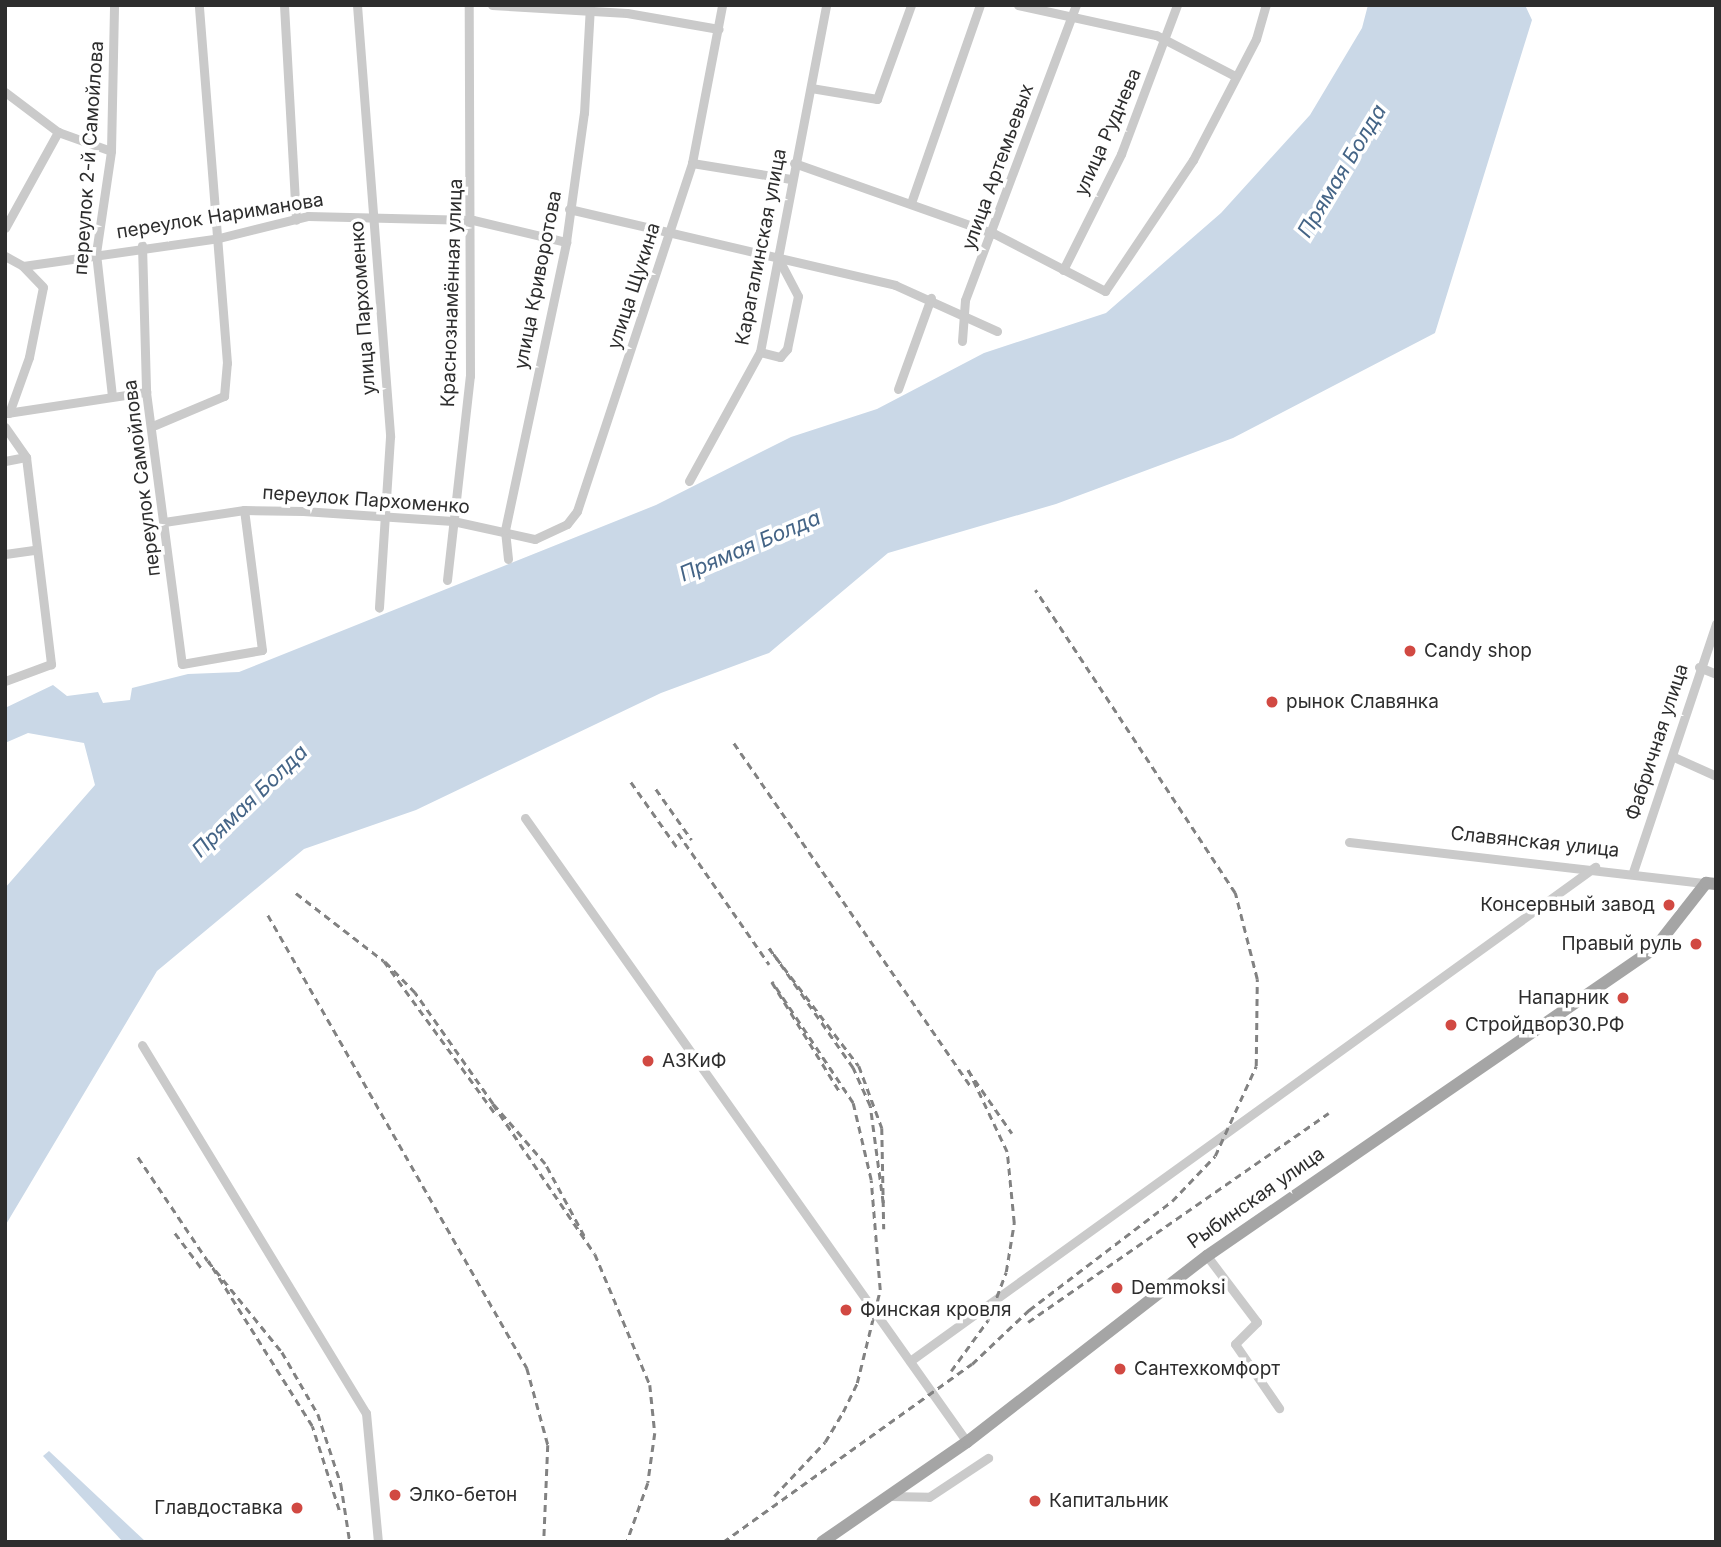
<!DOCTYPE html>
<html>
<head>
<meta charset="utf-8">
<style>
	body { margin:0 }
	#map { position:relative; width:1721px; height:1547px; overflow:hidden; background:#fff; font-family:Inter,sans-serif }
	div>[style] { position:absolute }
	.water>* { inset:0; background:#cad8e7 }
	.minor>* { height:9px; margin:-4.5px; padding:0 4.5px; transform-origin:4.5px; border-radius:4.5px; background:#cacaca }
	.major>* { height:12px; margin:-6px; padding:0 6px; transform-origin:6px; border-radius:6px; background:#a5a5a5 }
	.rail>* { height:2.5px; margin-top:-1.25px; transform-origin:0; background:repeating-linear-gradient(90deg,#828282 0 7px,transparent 0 12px) }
	.dots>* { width:19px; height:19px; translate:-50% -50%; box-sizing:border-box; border:4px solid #fff; border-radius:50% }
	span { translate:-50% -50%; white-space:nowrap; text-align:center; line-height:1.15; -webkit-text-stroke:7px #fff; paint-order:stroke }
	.street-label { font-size:19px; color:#2d2d2d }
	.poi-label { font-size:19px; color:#2d2d2d }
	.left { translate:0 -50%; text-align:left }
	.right { translate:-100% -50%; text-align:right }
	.water-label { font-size:21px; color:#446486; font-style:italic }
	.frame { position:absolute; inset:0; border:7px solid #2d2d2d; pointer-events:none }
</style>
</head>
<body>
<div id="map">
	<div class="water">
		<div style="clip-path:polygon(1368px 5px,1525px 5px,1532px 20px,1435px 333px,1233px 438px,1056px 504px,888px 553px,769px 653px,661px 693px,416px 810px,304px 849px,157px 971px,5px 1226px,5px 888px,95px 785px,84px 743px,28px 733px,5px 743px,5px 708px,53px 685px,67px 696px,98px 692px,103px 703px,130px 700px,132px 688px,188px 674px,239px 672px,656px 505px,791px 437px,877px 409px,984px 353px,1106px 313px,1221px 213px,1310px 115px,1362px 28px)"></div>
		<div style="clip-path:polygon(49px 1451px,146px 1542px,123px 1542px,43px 1456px)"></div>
	</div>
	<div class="minor">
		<div style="left:284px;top:5px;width:215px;rotate:86.8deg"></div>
		<div style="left:357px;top:5px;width:433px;rotate:85.6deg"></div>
		<div style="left:390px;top:437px;width:171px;rotate:93.7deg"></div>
		<div style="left:492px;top:5px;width:135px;rotate:3.4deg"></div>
		<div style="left:627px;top:13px;width:93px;rotate:9.9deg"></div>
		<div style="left:1018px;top:5px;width:141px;rotate:12.3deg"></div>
		<div style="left:1156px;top:35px;width:89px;rotate:27.4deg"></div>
		<div style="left:811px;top:88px;width:67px;rotate:9.5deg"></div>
		<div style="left:877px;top:99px;width:100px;rotate:-70.1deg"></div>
		<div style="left:5px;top:92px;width:66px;rotate:37deg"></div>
		<div style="left:58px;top:132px;width:56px;rotate:19.7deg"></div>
		<div style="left:692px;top:163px;width:100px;rotate:9.2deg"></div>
		<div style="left:794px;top:163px;width:213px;rotate:19.5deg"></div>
		<div style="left:995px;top:234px;width:124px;rotate:27.4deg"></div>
		<div style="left:1105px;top:291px;width:158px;rotate:-56.1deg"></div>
		<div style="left:1193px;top:160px;width:136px;rotate:-62.5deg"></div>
		<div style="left:1256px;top:39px;width:35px;rotate:-74deg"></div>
		<div style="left:912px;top:200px;width:207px;rotate:-70.8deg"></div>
		<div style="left:569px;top:209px;width:335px;rotate:13.1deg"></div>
		<div style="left:895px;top:285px;width:112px;rotate:24.3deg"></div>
		<div style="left:5px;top:228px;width:110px;rotate:-61.1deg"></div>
		<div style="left:142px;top:245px;width:147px;rotate:88.4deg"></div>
		<div style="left:146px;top:392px;width:274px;rotate:82.5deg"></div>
		<div style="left:182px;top:664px;width:81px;rotate:-9.9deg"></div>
		<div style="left:262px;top:650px;width:141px;rotate:-97.3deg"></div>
		<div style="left:5px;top:256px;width:21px;rotate:29deg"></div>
		<div style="left:23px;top:266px;width:198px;rotate:-8.1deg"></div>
		<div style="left:219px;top:238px;width:92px;rotate:-13.9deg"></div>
		<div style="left:308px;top:216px;width:165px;rotate:1.4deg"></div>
		<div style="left:473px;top:220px;width:96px;rotate:13.3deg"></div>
		<div style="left:1063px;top:270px;width:130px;rotate:-63.4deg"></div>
		<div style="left:1121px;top:154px;width:159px;rotate:-69.4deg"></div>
		<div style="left:962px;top:341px;width:41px;rotate:-85.8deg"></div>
		<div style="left:965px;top:300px;width:315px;rotate:-69.4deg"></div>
		<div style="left:760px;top:352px;width:21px;rotate:14deg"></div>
		<div style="left:780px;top:357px;width:11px;rotate:-49deg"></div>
		<div style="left:787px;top:349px;width:54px;rotate:-78.3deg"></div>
		<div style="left:798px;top:296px;width:45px;rotate:-117.7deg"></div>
		<div style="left:898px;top:389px;width:97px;rotate:-70.1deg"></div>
		<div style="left:112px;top:396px;width:144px;rotate:-96.4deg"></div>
		<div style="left:96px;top:253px;width:103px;rotate:-81.6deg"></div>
		<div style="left:111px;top:151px;width:146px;rotate:-88.8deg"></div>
		<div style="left:7px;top:413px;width:141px;rotate:-8.6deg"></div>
		<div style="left:9px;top:413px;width:59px;rotate:-70.3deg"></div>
		<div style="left:29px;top:357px;width:71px;rotate:-78.7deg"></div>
		<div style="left:43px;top:287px;width:29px;rotate:-134deg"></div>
		<div style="left:155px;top:425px;width:75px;rotate:-22.8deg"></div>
		<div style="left:224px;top:396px;width:33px;rotate:-85deg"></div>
		<div style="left:227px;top:363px;width:359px;rotate:-94.5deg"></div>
		<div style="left:5px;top:427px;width:37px;rotate:55deg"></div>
		<div style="left:26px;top:457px;width:209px;rotate:83.1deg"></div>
		<div style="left:51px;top:664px;width:49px;rotate:159.7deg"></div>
		<div style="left:5px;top:461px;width:21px;rotate:-11deg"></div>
		<div style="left:689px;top:481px;width:147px;rotate:-61.2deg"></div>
		<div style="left:760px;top:352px;width:353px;rotate:-79.2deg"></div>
		<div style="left:164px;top:522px;width:81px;rotate:-8.5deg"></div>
		<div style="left:244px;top:510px;width:59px;rotate:1deg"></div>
		<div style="left:303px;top:511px;width:150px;rotate:3.8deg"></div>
		<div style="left:453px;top:521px;width:84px;rotate:12.4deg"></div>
		<div style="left:535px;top:539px;width:35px;rotate:-25deg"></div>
		<div style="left:567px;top:524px;width:16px;rotate:-52deg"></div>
		<div style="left:577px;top:511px;width:367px;rotate:-71.7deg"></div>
		<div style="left:692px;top:163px;width:161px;rotate:-79.2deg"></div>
		<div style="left:5px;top:554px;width:29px;rotate:-8deg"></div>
		<div style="left:508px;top:559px;width:29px;rotate:-96deg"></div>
		<div style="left:505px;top:530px;width:294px;rotate:-78deg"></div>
		<div style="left:566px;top:242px;width:130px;rotate:-82.1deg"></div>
		<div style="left:584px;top:113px;width:108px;rotate:-86.8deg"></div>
		<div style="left:447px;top:580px;width:205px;rotate:-83.6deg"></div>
		<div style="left:470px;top:376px;width:371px;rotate:-90.2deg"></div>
		<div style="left:1699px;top:667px;width:18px;rotate:22deg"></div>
		<div style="left:1674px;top:757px;width:46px;rotate:24.3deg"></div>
		<div style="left:525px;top:818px;width:765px;rotate:54.69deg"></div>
		<div style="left:1349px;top:842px;width:359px;rotate:6.6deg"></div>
		<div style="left:1633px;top:872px;width:262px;rotate:-71.5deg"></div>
		<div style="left:142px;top:1045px;width:431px;rotate:58.7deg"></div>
		<div style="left:366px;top:1413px;width:130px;rotate:84.7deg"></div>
		<div style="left:1207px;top:1256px;width:83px;rotate:52.9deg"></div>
		<div style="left:1257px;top:1322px;width:31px;rotate:135deg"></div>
		<div style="left:1235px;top:1344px;width:78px;rotate:55.5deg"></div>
		<div style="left:910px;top:1361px;width:845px;rotate:-35.8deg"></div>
		<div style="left:890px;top:1496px;width:39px;rotate:1deg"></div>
		<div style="left:929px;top:1497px;width:71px;rotate:-33.5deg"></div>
	</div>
	<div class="major">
		<div style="left:822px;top:1542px;width:176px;rotate:-34.6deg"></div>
		<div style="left:967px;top:1442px;width:304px;rotate:-37.8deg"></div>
		<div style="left:1207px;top:1256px;width:544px;rotate:-34.51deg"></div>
		<div style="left:1655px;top:948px;width:83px;rotate:-51.9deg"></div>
		<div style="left:1706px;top:883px;width:10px;rotate:6deg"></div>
	</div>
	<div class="rail">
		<div style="left:734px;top:743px;width:416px;rotate:55.4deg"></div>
		<div style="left:631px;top:782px;width:83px;rotate:54.8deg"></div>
		<div style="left:656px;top:789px;width:62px;rotate:54.8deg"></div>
		<div style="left:678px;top:833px;width:160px;rotate:55.2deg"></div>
		<div style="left:296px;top:893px;width:111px;rotate:37.7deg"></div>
		<div style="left:268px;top:915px;width:522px;rotate:60.24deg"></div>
		<div style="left:527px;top:1368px;width:80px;rotate:74.7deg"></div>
		<div style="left:548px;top:1445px;width:97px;rotate:92.4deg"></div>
		<div style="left:493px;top:1104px;width:136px;rotate:-125.1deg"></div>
		<div style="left:415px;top:993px;width:45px;rotate:-134.1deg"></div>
		<div style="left:384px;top:961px;width:192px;rotate:53.9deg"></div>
		<div style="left:138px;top:1157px;width:125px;rotate:56.1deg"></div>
		<div style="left:883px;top:1203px;width:98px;rotate:-97.6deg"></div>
		<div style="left:870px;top:1106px;width:42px;rotate:-114.1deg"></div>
		<div style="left:853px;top:1068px;width:146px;rotate:-125deg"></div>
		<div style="left:769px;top:948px;width:148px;rotate:52.7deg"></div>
		<div style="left:859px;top:1066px;width:66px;rotate:69.6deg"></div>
		<div style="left:882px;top:1128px;width:101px;rotate:88.9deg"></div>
		<div style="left:175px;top:1233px;width:46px;rotate:52.9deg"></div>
		<div style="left:584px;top:1236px;width:82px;rotate:-118.4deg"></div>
		<div style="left:545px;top:1164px;width:79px;rotate:-130.9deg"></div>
		<div style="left:493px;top:1104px;width:181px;rotate:55.8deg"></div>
		<div style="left:595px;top:1254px;width:142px;rotate:67.2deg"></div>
		<div style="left:650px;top:1385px;width:48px;rotate:84.1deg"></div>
		<div style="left:655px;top:1433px;width:50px;rotate:98deg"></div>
		<div style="left:648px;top:1483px;width:63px;rotate:109.6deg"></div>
		<div style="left:1028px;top:1322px;width:366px;rotate:-34.8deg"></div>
		<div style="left:951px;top:1371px;width:63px;rotate:-54deg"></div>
		<div style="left:988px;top:1320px;width:51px;rotate:-69.4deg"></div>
		<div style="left:1006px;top:1272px;width:50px;rotate:-80.7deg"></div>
		<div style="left:1014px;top:1223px;width:71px;rotate:-95.6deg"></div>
		<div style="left:1007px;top:1152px;width:91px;rotate:-115.4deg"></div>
		<div style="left:968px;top:1070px;width:77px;rotate:55.1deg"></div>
		<div style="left:774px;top:1496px;width:74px;rotate:-46.6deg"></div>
		<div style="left:825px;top:1442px;width:35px;rotate:-59deg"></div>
		<div style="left:843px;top:1412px;width:32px;rotate:-64deg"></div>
		<div style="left:857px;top:1383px;width:96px;rotate:-76.1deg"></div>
		<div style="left:880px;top:1290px;width:110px;rotate:-94.7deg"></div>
		<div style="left:871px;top:1180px;width:79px;rotate:-103.2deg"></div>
		<div style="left:853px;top:1103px;width:146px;rotate:-123.8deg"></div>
		<div style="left:772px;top:982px;width:129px;rotate:58.3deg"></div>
		<div style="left:339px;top:1510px;width:88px;rotate:-107.8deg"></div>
		<div style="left:312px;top:1426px;width:195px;rotate:-122.2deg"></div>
		<div style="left:208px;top:1261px;width:117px;rotate:50.9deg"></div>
		<div style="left:282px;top:1352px;width:72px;rotate:59.9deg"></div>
		<div style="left:318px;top:1414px;width:74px;rotate:71.8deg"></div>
		<div style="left:341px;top:1484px;width:59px;rotate:81.2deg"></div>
		<div style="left:723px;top:1542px;width:306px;rotate:-35.6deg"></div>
		<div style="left:972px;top:1364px;width:79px;rotate:-43.5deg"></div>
		<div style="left:1029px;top:1310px;width:180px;rotate:-37.3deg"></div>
		<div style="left:1172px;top:1201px;width:62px;rotate:-46.3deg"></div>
		<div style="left:1215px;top:1156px;width:99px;rotate:-65.5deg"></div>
		<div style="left:1256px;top:1066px;width:87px;rotate:-89.3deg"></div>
		<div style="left:1257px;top:979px;width:89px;rotate:-104.3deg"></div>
		<div style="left:1235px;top:893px;width:363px;rotate:-123.4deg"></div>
	</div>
	<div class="dots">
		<div style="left:1410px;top:651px;background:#d14942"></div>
		<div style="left:1272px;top:702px;background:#d14942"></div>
		<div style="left:1669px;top:905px;background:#d14942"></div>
		<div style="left:1696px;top:944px;background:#d14942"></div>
		<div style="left:1623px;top:998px;background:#d14942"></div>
		<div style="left:1451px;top:1025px;background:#d14942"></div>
		<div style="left:648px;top:1061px;background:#d14942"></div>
		<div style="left:1117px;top:1288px;background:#d14942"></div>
		<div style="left:846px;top:1310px;background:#d14942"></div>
		<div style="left:1120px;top:1369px;background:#d14942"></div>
		<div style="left:395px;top:1495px;background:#d14942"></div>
		<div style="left:1035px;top:1501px;background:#d14942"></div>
		<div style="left:297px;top:1508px;background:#d14942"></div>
	</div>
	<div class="street-label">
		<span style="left:1108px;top:132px;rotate:-66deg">улица Руднева</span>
		<span style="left:89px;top:158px;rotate:-86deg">переулок 2-й Самойлова</span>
		<span style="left:998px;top:167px;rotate:-70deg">улица Артемьевых</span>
		<span style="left:220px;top:216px;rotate:-9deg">переулок Нариманова</span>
		<span style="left:761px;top:247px;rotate:-79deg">Карагалинская улица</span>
		<span style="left:538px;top:280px;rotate:-79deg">улица Криворотова</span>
		<span style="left:634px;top:286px;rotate:-72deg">улица Щукина</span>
		<span style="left:452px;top:293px;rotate:-88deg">Краснознамённая улица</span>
		<span style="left:363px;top:308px;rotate:-94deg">улица Пархоменко</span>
		<span style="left:142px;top:478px;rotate:-97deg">переулок Самойлова</span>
		<span style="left:366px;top:500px;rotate:4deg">переулок Пархоменко</span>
		<span style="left:1657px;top:742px;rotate:-72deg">Фабричная улица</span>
		<span style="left:1535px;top:842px;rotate:6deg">Славянская улица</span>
		<span style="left:1256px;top:1198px;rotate:-35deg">Рыбинская улица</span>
	</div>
	<div class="poi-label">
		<span class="left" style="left:1424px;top:651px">Candy shop</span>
		<span class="left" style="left:1286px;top:702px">рынок Славянка</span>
		<span class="right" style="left:1655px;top:905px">Консервный завод</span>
		<span class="right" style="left:1682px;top:944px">Правый руль</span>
		<span class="right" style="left:1609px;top:998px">Напарник</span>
		<span class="left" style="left:1465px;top:1025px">Стройдвор30.РФ</span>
		<span class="left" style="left:662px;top:1061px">АЗКиФ</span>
		<span class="left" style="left:1131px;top:1288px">Demmoksi</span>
		<span class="left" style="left:860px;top:1310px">Финская кровля</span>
		<span class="left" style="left:1134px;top:1369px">Сантехкомфорт</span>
		<span class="left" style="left:409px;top:1495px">Элко-бетон</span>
		<span class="left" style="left:1049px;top:1501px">Капитальник</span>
		<span class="right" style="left:283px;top:1508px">Главдоставка</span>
	</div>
	<div class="water-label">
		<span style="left:1342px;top:171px;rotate:-59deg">Прямая Болда</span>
		<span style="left:750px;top:546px;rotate:-23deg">Прямая Болда</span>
		<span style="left:250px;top:801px;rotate:-44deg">Прямая Болда</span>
	</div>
	<div class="frame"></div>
</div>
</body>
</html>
